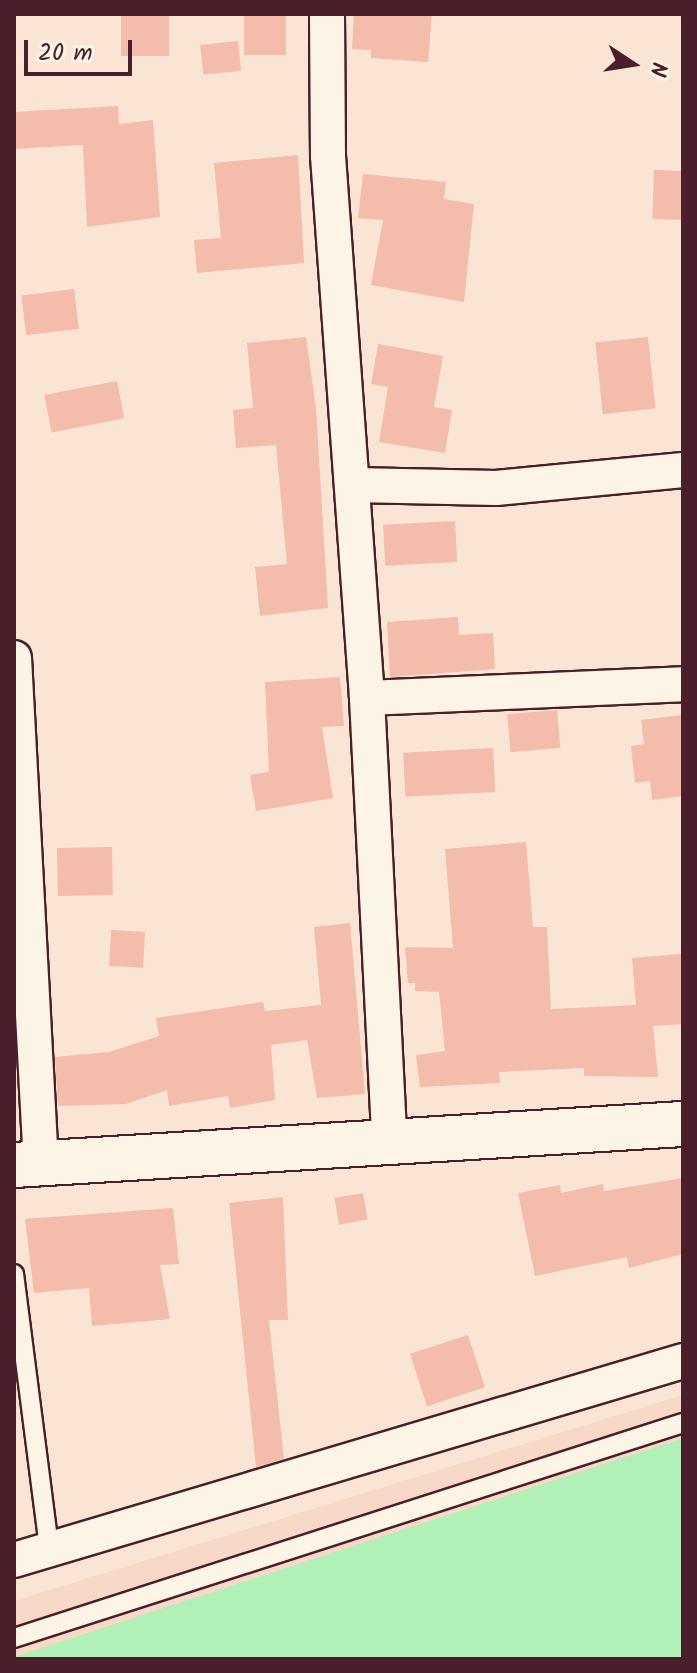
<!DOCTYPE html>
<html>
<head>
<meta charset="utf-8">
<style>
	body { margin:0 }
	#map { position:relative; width:697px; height:1673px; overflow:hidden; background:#fae4d3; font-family:Kalam,sans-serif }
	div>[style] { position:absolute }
	.built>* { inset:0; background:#f8d8c7 }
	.green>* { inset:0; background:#b1f0b6 }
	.building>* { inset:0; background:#f4bcaa; transform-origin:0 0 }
	.roads { filter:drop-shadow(2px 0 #4a1f2b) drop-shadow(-2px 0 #4a1f2b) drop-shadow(0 2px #4a1f2b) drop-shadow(0 -2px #4a1f2b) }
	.lane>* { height:18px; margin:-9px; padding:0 9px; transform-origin:9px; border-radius:9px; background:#fcf5e5 }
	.street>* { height:34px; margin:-17px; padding:0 17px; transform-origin:17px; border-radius:17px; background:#fcf5e5 }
	.secondary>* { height:44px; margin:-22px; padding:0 22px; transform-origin:22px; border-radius:22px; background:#fcf5e5 }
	span { translate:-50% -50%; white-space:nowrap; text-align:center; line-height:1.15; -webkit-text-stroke:7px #fcf5e5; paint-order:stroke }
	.frame { position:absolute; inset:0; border:16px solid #4a1f2b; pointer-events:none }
	.north { position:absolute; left:593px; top:24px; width:80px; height:80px; -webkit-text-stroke:6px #fcf5e5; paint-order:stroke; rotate:102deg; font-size:22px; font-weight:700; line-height:32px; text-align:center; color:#4a1f2b }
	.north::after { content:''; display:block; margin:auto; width:28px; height:36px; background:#4a1f2b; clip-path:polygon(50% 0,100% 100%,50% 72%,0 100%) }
	.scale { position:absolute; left:24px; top:40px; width:108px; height:36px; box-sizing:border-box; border:4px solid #4a1f2b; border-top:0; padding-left:10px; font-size:24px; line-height:28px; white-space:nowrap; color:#4a1f2b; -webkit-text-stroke:6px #fcf5e5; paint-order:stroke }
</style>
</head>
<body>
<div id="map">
	<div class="built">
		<div style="clip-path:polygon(683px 1395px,683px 1659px,14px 1659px,14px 1601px)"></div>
	</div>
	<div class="green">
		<div style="clip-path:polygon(683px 1438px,683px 1659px,14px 1659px,14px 1657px)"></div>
	</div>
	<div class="building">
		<div style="left:121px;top:14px;width:48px;height:42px"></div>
		<div style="left:244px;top:14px;width:42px;height:41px"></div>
		<div style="clip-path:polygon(354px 14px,432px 14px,428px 62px,371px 58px,371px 50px,352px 49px)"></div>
		<div style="left:238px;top:41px;width:30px;height:38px;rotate:84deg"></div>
		<div style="clip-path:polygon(118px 106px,119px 124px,153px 120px,160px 217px,87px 227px,83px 145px,14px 149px,14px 112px)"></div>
		<div style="clip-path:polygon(298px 155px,304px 263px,197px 273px,194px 240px,221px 238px,214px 163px)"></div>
		<div style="left:654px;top:170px;width:29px;height:49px;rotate:2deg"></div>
		<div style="clip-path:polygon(363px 174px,446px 182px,444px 199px,474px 204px,464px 302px,371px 285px,383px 220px,358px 218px)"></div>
		<div style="left:74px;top:289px;width:40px;height:53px;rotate:83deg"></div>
		<div style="clip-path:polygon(306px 337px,316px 408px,328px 608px,260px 616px,255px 567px,287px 564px,276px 445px,236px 448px,233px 410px,253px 408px,247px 343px)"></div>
		<div style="left:648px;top:337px;width:72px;height:53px;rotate:84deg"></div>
		<div style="clip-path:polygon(378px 344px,443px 356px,434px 407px,452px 410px,445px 453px,379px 442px,388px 387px,371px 384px)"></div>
		<div style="left:117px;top:381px;width:38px;height:74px;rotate:79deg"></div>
		<div style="left:455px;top:521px;width:41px;height:72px;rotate:87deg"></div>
		<div style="clip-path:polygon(458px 617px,459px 635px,493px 633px,495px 669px,390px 677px,387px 622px)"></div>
		<div style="clip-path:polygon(340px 677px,344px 726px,322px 727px,333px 798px,256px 811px,250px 775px,269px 772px,265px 682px)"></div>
		<div style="left:557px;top:710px;width:38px;height:50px;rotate:85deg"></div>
		<div style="clip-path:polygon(683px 715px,683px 796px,652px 800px,650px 781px,635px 783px,631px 746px,644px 744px,641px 720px)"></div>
		<div style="left:493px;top:748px;width:44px;height:90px;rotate:87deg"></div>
		<div style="clip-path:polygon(526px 842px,533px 927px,547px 927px,551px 1009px,636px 1005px,632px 958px,681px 954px,683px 1024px,653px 1026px,658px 1077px,584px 1076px,584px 1068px,499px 1072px,500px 1083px,420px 1087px,416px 1055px,445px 1051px,439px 992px,415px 991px,415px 983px,408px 983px,405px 947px,453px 948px,445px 849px)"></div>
		<div style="left:112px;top:847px;width:48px;height:55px;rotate:89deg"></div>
		<div style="clip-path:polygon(350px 923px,365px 1094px,317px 1098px,307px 1040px,271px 1045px,275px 1100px,230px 1108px,228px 1096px,169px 1106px,167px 1090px,126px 1104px,58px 1106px,55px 1057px,109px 1052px,159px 1036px,156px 1018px,263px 1002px,265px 1011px,321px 1005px,314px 927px)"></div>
		<div style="left:111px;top:930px;width:34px;height:36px;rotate:3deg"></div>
		<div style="clip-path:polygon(683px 1178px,683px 1254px,629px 1268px,627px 1257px,535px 1276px,518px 1193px,560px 1185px,561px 1193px,603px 1184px,604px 1191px)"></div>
		<div style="left:363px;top:1193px;width:27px;height:29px;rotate:80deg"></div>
		<div style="clip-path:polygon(283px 1197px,288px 1320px,269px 1320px,284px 1459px,256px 1467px,229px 1203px)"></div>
		<div style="clip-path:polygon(173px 1208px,179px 1264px,160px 1265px,170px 1319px,92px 1326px,89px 1288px,34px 1293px,25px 1219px)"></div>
		<div style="left:468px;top:1335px;width:55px;height:61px;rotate:72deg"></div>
	</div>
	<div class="roads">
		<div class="lane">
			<div style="left:14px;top:1274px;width:277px;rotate:82.7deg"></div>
			<div style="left:14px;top:1638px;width:703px;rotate:-17.82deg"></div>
		</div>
		<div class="street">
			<div style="left:327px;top:14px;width:142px;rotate:89.6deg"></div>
			<div style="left:328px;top:156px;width:543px;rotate:85.88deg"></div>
			<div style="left:367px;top:698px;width:448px;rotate:87.1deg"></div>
			<div style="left:354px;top:485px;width:142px;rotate:1.2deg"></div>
			<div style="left:496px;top:488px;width:188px;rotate:-5.5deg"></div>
			<div style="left:14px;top:658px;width:507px;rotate:86.95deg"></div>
			<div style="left:367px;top:698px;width:316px;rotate:-2.5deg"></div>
			<div style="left:14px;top:1560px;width:698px;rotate:-16.57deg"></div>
		</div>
		<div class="secondary">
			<div style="left:14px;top:1165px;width:670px;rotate:-3.51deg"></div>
		</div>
	</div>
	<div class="frame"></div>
	<div class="north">N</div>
	<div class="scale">20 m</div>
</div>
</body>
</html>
